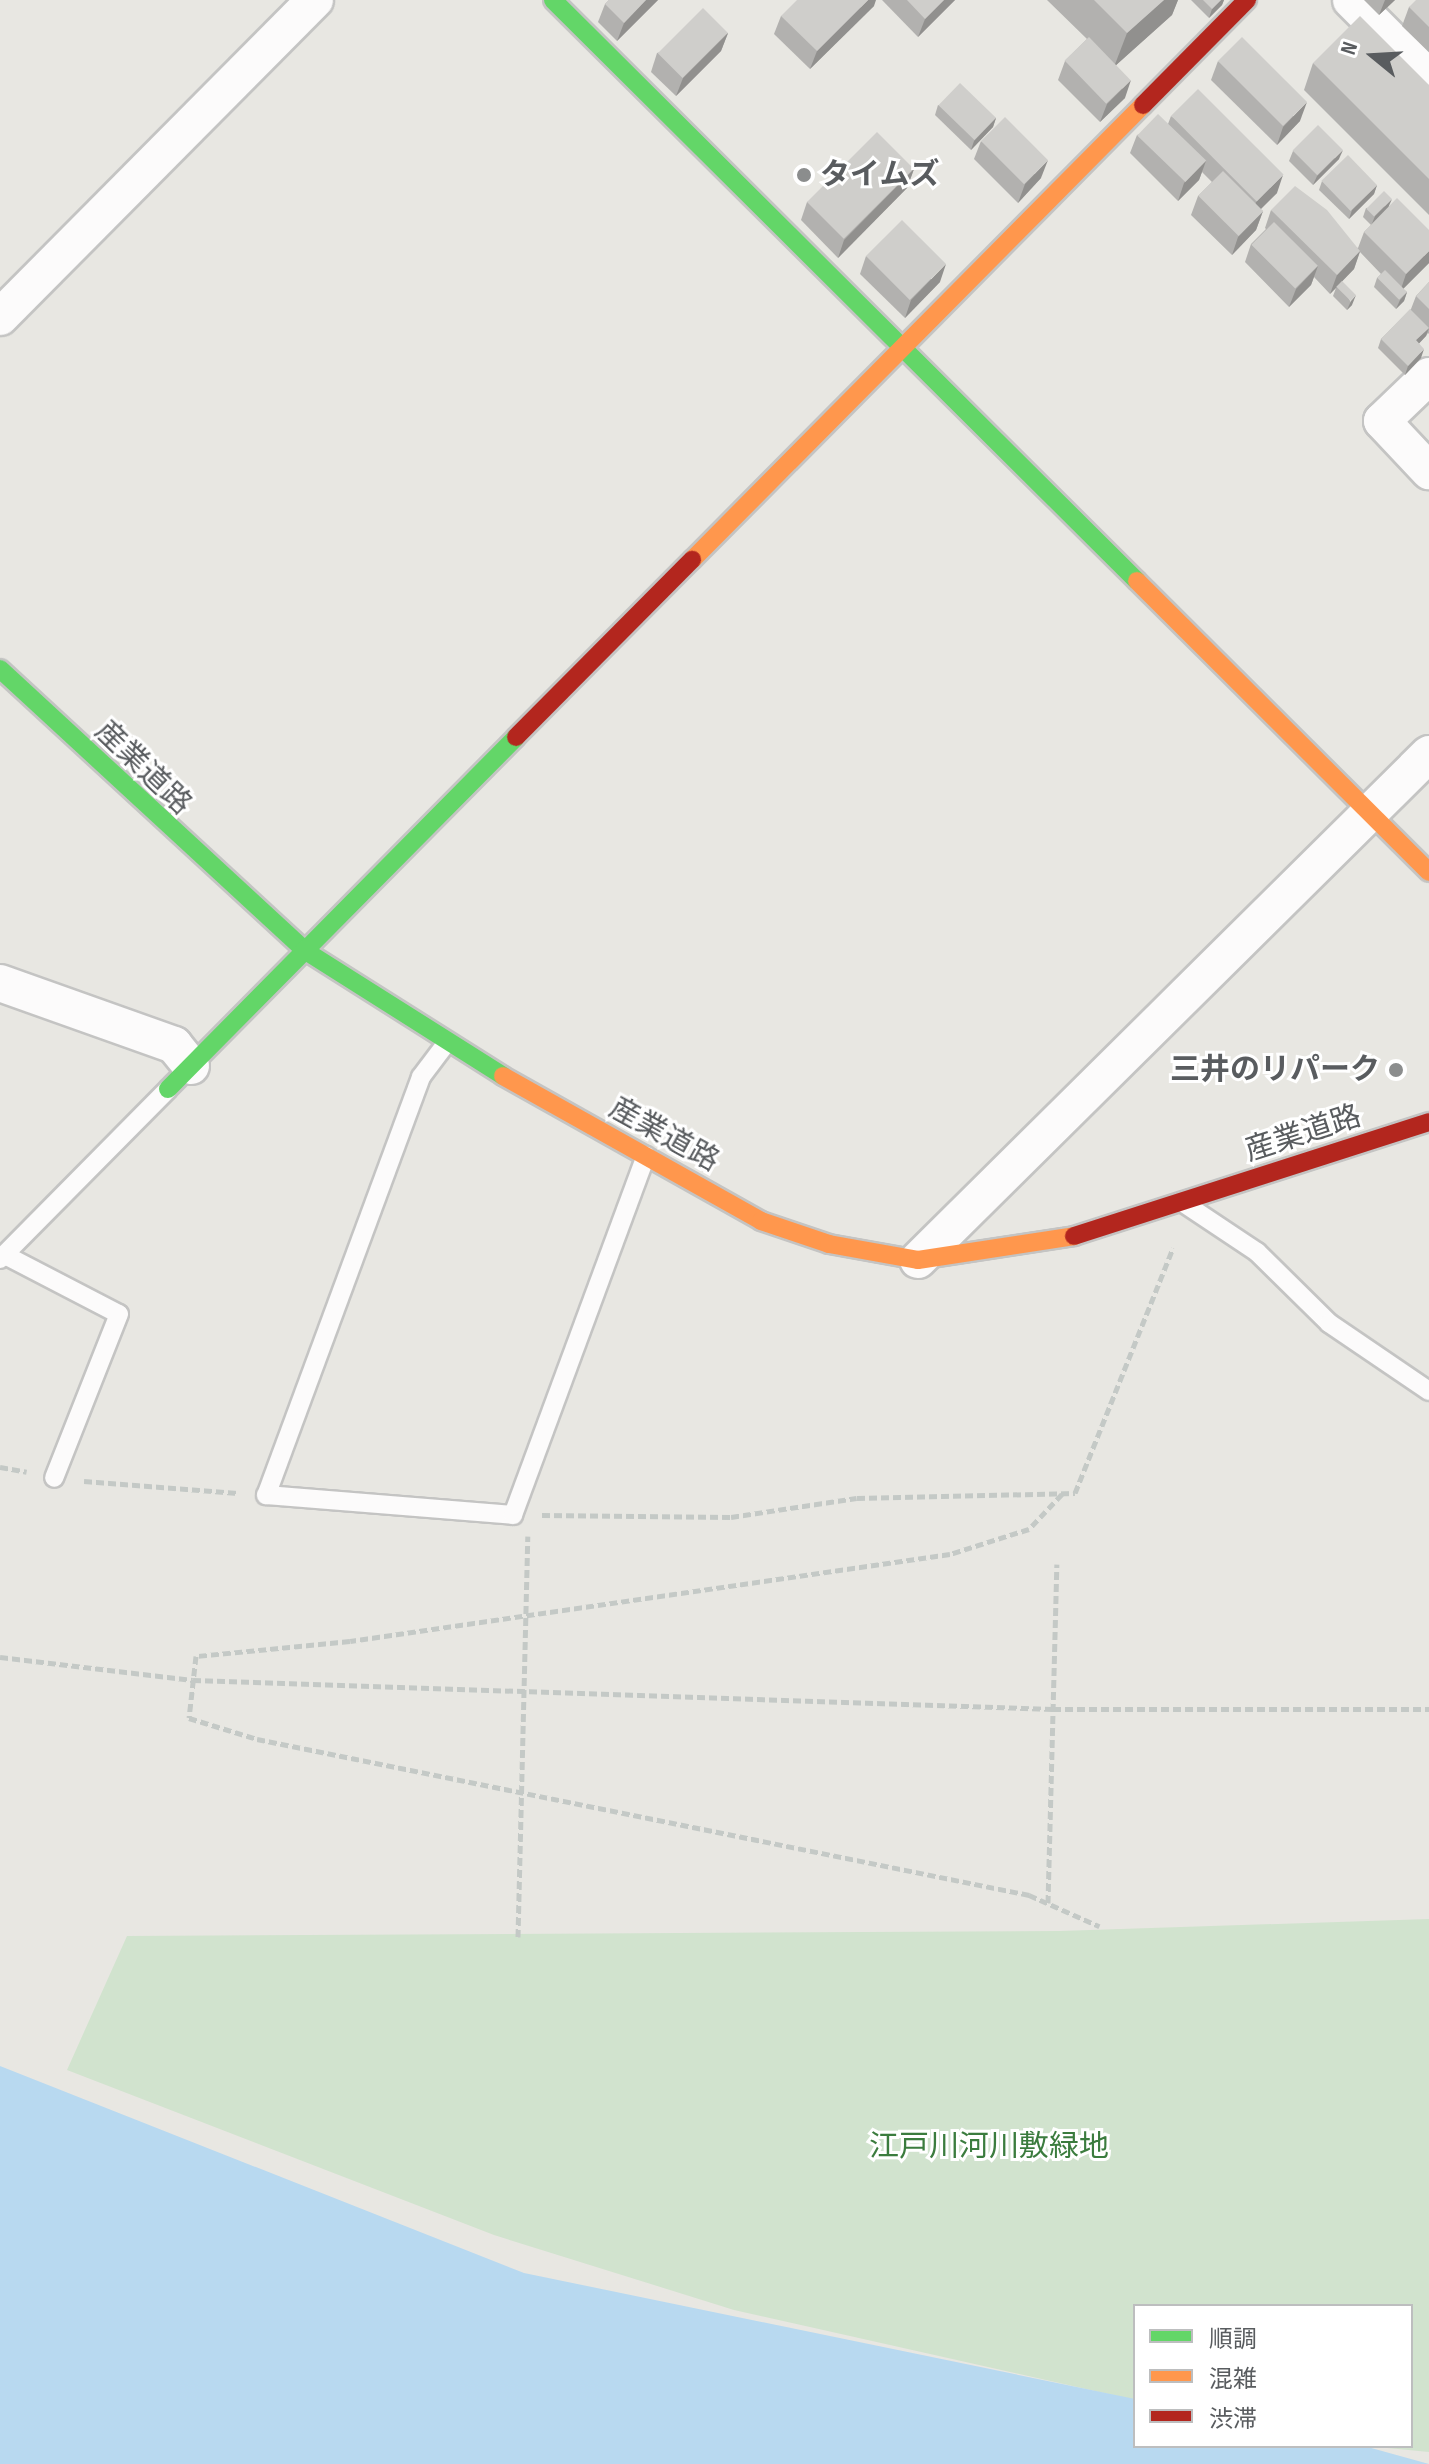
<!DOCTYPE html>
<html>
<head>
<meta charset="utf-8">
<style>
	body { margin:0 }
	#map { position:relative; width:1429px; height:2464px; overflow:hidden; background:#e8e7e2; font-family:"Sofia Sans Condensed","Noto Sans JP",sans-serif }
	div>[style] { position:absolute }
	.green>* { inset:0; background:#d1e3ce }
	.water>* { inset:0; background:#b8d9f0 }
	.path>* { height:5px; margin-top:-2.5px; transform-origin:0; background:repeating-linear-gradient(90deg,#c4c9c6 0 8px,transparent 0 12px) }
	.roads { filter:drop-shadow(2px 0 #c4c4c3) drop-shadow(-2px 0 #c4c4c3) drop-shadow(0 2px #c4c4c3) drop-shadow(0 -2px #c4c4c3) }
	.lane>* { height:18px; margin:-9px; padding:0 9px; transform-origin:9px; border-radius:9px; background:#fcfbfb }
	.street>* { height:36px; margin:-18px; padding:0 18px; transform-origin:18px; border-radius:18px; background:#fcfbfb }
	.fast>* { height:18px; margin:-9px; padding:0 9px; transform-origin:9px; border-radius:9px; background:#63d668 }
	.slow>* { height:18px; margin:-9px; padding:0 9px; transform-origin:9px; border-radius:9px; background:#ff974d }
	.jam>* { height:18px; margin:-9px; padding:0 9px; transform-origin:9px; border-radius:9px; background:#b3261e }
	.wall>* { inset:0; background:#b2b1af }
	.shaded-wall>* { inset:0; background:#91908e }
	.building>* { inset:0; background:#cfcecb; transform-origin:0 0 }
	.dots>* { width:22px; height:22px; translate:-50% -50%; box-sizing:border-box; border:4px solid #fff; border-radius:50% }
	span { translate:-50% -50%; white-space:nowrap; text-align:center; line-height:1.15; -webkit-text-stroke:6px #fff; paint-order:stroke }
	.poi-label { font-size:30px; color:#595c5f; font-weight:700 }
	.left { translate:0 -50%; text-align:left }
	.right { translate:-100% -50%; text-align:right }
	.street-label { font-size:30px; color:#595c5f }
	.park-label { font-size:30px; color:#3b7c3e }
	.legend { position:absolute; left:1133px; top:2304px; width:280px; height:144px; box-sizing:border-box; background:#fff; border:2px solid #bdbebf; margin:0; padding:10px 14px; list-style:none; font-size:24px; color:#595c5f }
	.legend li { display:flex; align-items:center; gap:16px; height:40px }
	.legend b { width:40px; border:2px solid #bdbebf }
	.north { position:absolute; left:1333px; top:16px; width:80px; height:80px; -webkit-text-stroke:6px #fff; paint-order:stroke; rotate:288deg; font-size:22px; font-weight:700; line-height:32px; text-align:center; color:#595c5f }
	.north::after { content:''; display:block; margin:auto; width:28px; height:36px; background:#595c5f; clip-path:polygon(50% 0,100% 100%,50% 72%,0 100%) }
</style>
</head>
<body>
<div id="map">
	<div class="green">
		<div style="clip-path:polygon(1429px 1919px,1429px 2452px,1367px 2446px,1411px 2446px,1411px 2306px,1135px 2306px,1135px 2400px,734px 2310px,494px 2235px,67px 2070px,127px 1936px,1060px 1931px)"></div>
	</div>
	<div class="water">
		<div style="clip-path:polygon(0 2066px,524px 2273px,1135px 2399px,1135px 2446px,1364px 2446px,1429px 2464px,0 2464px)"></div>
	</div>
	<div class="path">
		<div style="left:0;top:1467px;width:27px;rotate:10deg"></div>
		<div style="left:84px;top:1481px;width:154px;rotate:4.5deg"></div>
		<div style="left:1062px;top:1494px;width:48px;rotate:133.3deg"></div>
		<div style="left:1029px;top:1529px;width:83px;rotate:162.4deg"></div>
		<div style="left:950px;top:1554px;width:606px;rotate:171.75deg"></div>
		<div style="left:350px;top:1641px;width:155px;rotate:174.4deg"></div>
		<div style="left:196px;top:1656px;width:62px;rotate:96.4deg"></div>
		<div style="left:189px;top:1718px;width:71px;rotate:17.2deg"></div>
		<div style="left:257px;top:1739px;width:788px;rotate:11.42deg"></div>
		<div style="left:1029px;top:1895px;width:77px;rotate:23.9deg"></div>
		<div style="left:542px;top:1515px;width:189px;rotate:0.6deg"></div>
		<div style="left:731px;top:1517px;width:127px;rotate:-8.6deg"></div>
		<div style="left:857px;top:1498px;width:218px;rotate:-1.3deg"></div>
		<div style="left:1075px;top:1493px;width:264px;rotate:-68.2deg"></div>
		<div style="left:0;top:1657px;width:194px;rotate:6.8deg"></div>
		<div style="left:193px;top:1680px;width:860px;rotate:1.93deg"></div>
		<div style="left:1053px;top:1709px;width:376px"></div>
		<div style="left:1048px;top:1903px;width:339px;rotate:-88.5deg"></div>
		<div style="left:518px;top:1937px;width:401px;rotate:-88.6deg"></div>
	</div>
	<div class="roads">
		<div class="lane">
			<div style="left:445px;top:1045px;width:40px;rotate:127deg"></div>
			<div style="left:421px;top:1077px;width:446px;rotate:110.3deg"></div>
			<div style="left:266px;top:1495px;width:248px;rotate:4.6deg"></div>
			<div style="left:513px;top:1515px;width:383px;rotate:-69.7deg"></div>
			<div style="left:1185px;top:1204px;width:87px;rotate:33.7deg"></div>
			<div style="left:1257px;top:1252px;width:101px;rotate:44.6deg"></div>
			<div style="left:1329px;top:1323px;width:121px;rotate:34.2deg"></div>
			<div style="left:5px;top:1255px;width:128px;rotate:27.4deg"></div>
			<div style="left:119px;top:1314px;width:176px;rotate:111.6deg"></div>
			<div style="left:0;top:1259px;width:239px;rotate:-45.3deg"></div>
		</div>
		<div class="street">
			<div style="left:1351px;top:0;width:110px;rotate:45deg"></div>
			<div style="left:0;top:317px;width:447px;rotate:-45.2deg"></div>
			<div style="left:1429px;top:376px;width:65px;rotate:136.2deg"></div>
			<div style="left:1382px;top:421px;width:69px;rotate:46.8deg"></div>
			<div style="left:0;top:983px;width:185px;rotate:19.6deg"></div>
			<div style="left:174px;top:1045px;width:27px;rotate:51deg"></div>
			<div style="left:918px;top:1260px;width:719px;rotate:-44.72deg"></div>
		</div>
		<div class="fast">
			<div style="left:553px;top:0;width:824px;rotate:44.85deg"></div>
			<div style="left:0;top:669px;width:414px;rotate:42.7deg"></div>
			<div style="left:304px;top:950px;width:236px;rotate:32.3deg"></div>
			<div style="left:168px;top:1089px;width:495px;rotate:-45.3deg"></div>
		</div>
		<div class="slow">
			<div style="left:692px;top:560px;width:641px;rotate:-45.25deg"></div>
			<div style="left:1137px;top:581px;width:412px;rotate:44.9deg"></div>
			<div style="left:503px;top:1076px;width:296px;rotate:29.3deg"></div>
			<div style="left:761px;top:1221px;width:72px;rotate:18.7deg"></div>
			<div style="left:829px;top:1244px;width:90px;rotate:10.2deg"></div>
			<div style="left:918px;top:1260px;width:158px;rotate:-8.7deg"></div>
		</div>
		<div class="jam">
			<div style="left:1143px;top:105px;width:148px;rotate:-45.3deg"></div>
			<div style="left:516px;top:737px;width:250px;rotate:-45.2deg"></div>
			<div style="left:1074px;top:1236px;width:373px;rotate:-17.8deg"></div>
		</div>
	</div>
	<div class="wall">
		<div style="clip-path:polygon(609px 0,658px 0,617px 41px,598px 22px,605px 4px)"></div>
		<div style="clip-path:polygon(882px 0,955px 0,918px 37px)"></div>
		<div style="clip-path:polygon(1047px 0,1178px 0,1172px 15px,1116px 65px,1125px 98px,1100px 122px,1058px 80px,1065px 61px,1087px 39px)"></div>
		<div style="clip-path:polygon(1191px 0,1224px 0,1222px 5px,1209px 18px)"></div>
		<div style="clip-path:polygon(1364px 0,1395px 0,1379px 15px)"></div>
		<div style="clip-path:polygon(1429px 0,1429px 52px,1402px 26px,1409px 7px)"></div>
		<div style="clip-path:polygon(874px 6px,810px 69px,774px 34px,781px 16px)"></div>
		<div style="clip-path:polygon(728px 33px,721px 51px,676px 96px,651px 72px,657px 53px)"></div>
		<div style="clip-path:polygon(1218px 61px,1300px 121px,1277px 145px,1211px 80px)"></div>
		<div style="clip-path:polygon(1313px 63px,1429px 85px,1429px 215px,1304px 90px)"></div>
		<div style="clip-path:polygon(938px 105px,996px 118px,993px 127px,971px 150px,935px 115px)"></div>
		<div style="clip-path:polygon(1171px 116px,1277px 193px,1260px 209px,1263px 211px,1256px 230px,1232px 255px,1191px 215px,1198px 196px,1212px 182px,1202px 172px,1199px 180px,1178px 201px,1130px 153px,1137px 135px,1168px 124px)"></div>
		<div style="clip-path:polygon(981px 141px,1041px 178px,1018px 203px,974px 159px)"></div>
		<div style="clip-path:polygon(1293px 151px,1339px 159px,1313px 185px,1289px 161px)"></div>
		<div style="clip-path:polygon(914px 169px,907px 188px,838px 258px,801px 220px,807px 202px)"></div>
		<div style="clip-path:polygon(1322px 181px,1377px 185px,1374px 194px,1349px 219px,1319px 190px)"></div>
		<div style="clip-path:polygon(1389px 206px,1429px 263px,1403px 289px,1407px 292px,1404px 301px,1396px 309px,1374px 287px,1377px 278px,1381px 274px,1360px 252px,1354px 269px,1341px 282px,1352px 305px,1347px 310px,1333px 296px,1336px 288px,1330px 294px,1314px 277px,1311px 285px,1289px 307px,1245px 262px,1251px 244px,1266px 229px,1265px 228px,1271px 210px,1358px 248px,1364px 232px,1371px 225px,1363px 217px,1366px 208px)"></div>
		<div style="clip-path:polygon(866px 256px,940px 282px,905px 318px,860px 274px)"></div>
		<div style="clip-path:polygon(1429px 282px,1429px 334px,1428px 333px,1426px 336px,1419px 343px,1421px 358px,1405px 375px,1378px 348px,1381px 339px,1411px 309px,1416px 296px)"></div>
	</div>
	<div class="shaded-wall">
		<div style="clip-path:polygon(646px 0,658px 0,617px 41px,624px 23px)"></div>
		<div style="clip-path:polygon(868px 0,876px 0,874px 6px,810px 69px,817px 51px)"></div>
		<div style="clip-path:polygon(944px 0,955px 0,918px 37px,925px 19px)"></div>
		<div style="clip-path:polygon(1164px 0,1178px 0,1172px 15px,1114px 67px,1127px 33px)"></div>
		<div style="clip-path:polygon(1221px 0,1224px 0,1222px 5px,1209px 18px,1212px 9px)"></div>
		<div style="clip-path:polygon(1385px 0,1395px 0,1379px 15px)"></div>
		<div style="clip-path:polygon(728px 33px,721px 51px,676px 96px,683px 78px)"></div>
		<div style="clip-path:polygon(1131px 80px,1125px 98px,1100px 122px,1107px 104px)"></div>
		<div style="clip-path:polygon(1307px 102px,1300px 121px,1277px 145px,1283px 127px)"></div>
		<div style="clip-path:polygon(996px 118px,993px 127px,971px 150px,974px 141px)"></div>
		<div style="clip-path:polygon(1343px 150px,1339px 159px,1313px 185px,1317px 176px)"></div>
		<div style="clip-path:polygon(1048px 160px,1041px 178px,1018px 203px,1025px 184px)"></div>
		<div style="clip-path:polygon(1206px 161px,1199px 180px,1178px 201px,1184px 183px)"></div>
		<div style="clip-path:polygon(914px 169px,907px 188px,838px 258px,844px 240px)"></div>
		<div style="clip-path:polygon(1283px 175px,1277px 193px,1250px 220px,1256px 202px)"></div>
		<div style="clip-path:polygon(1377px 185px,1374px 194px,1349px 219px,1352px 210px)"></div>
		<div style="clip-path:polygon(1392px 199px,1388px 208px,1371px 226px,1375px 216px)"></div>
		<div style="clip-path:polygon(1263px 211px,1256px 230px,1232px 255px,1238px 237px)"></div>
		<div style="clip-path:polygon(1360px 251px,1354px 269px,1330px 294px,1337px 275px)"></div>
		<div style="clip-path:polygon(1429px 251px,1429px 263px,1400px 292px,1406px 274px)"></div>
		<div style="clip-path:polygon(946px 264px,940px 282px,905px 318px,911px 300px)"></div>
		<div style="clip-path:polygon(1318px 266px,1311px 285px,1289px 307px,1296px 289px)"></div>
		<div style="clip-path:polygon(1407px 292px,1404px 301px,1396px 309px,1400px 300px)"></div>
		<div style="clip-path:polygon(1356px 295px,1352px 305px,1347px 310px,1351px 301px)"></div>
		<div style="clip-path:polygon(1429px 328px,1426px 336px,1413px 350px,1416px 340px)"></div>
		<div style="clip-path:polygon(1424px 349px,1421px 358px,1405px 375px,1408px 366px)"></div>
	</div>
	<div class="building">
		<div style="clip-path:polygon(609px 0,646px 0,624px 23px,605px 4px)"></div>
		<div style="clip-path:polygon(797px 0,868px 0,817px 51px,781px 16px)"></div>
		<div style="clip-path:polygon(907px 0,944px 0,925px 19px)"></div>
		<div style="clip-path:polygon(1094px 0,1164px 0,1127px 33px)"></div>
		<div style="clip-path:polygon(1203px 0,1221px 0,1212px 9px)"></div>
		<div style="clip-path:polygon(1416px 0,1429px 0,1429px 27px,1409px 7px)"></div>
		<div style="left:703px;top:8px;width:35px;height:64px;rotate:45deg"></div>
		<div style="clip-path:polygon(1360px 16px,1429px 85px,1429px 179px,1313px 63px)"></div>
		<div style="left:1089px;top:37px;width:60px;height:34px;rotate:46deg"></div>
		<div style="left:1242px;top:37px;width:92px;height:34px;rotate:45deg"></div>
		<div style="left:960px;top:83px;width:50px;height:31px;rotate:44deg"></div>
		<div style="left:1198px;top:89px;width:121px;height:38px;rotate:45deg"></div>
		<div style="left:1158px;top:114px;width:67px;height:30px;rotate:44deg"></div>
		<div style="left:1005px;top:117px;width:61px;height:34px;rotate:45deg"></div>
		<div style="left:1318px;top:125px;width:35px;height:36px;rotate:45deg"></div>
		<div style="left:877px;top:132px;width:52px;height:99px;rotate:45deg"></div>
		<div style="left:1348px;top:155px;width:42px;height:37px;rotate:46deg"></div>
		<div style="left:1223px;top:171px;width:57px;height:35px;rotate:45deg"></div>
		<div style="clip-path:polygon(1295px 186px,1327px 210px,1360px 251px,1337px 275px,1271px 210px)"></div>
		<div style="left:1384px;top:191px;width:11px;height:25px;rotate:45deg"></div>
		<div style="clip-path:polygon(1397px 198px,1429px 230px,1429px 251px,1406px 274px,1364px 232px)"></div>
		<div style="left:902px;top:220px;width:62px;height:51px;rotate:45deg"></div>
		<div style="left:1274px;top:222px;width:62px;height:32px;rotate:45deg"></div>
		<div style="left:1385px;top:270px;width:31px;height:11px;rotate:45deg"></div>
		<div style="left:1342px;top:281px;width:20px;height:8px;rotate:45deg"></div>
		<div style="clip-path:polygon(1429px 282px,1429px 309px,1416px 296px)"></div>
		<div style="clip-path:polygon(1410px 309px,1429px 328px,1416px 340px,1424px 349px,1408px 366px,1381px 339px)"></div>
	</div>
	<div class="dots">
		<div style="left:804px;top:175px;background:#8b8d8d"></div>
		<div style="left:1396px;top:1070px;background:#8b8d8d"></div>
	</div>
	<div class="poi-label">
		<span class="left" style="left:820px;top:175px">タイムズ</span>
		<span class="right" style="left:1380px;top:1070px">三井のリパーク</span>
	</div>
	<div class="street-label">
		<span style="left:143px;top:768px;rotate:44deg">産業道路</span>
		<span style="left:1303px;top:1134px;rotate:-18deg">産業道路</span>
		<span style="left:664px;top:1135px;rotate:29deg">産業道路</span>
	</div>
	<div class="park-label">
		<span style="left:989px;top:2147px">江戸川河川敷緑地</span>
	</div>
	<ul class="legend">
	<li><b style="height:10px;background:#63d668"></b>順調</li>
	<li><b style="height:10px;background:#ff974d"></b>混雑</li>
	<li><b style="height:10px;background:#b3261e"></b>渋滞</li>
	</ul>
	<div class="north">N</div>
</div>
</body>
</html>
